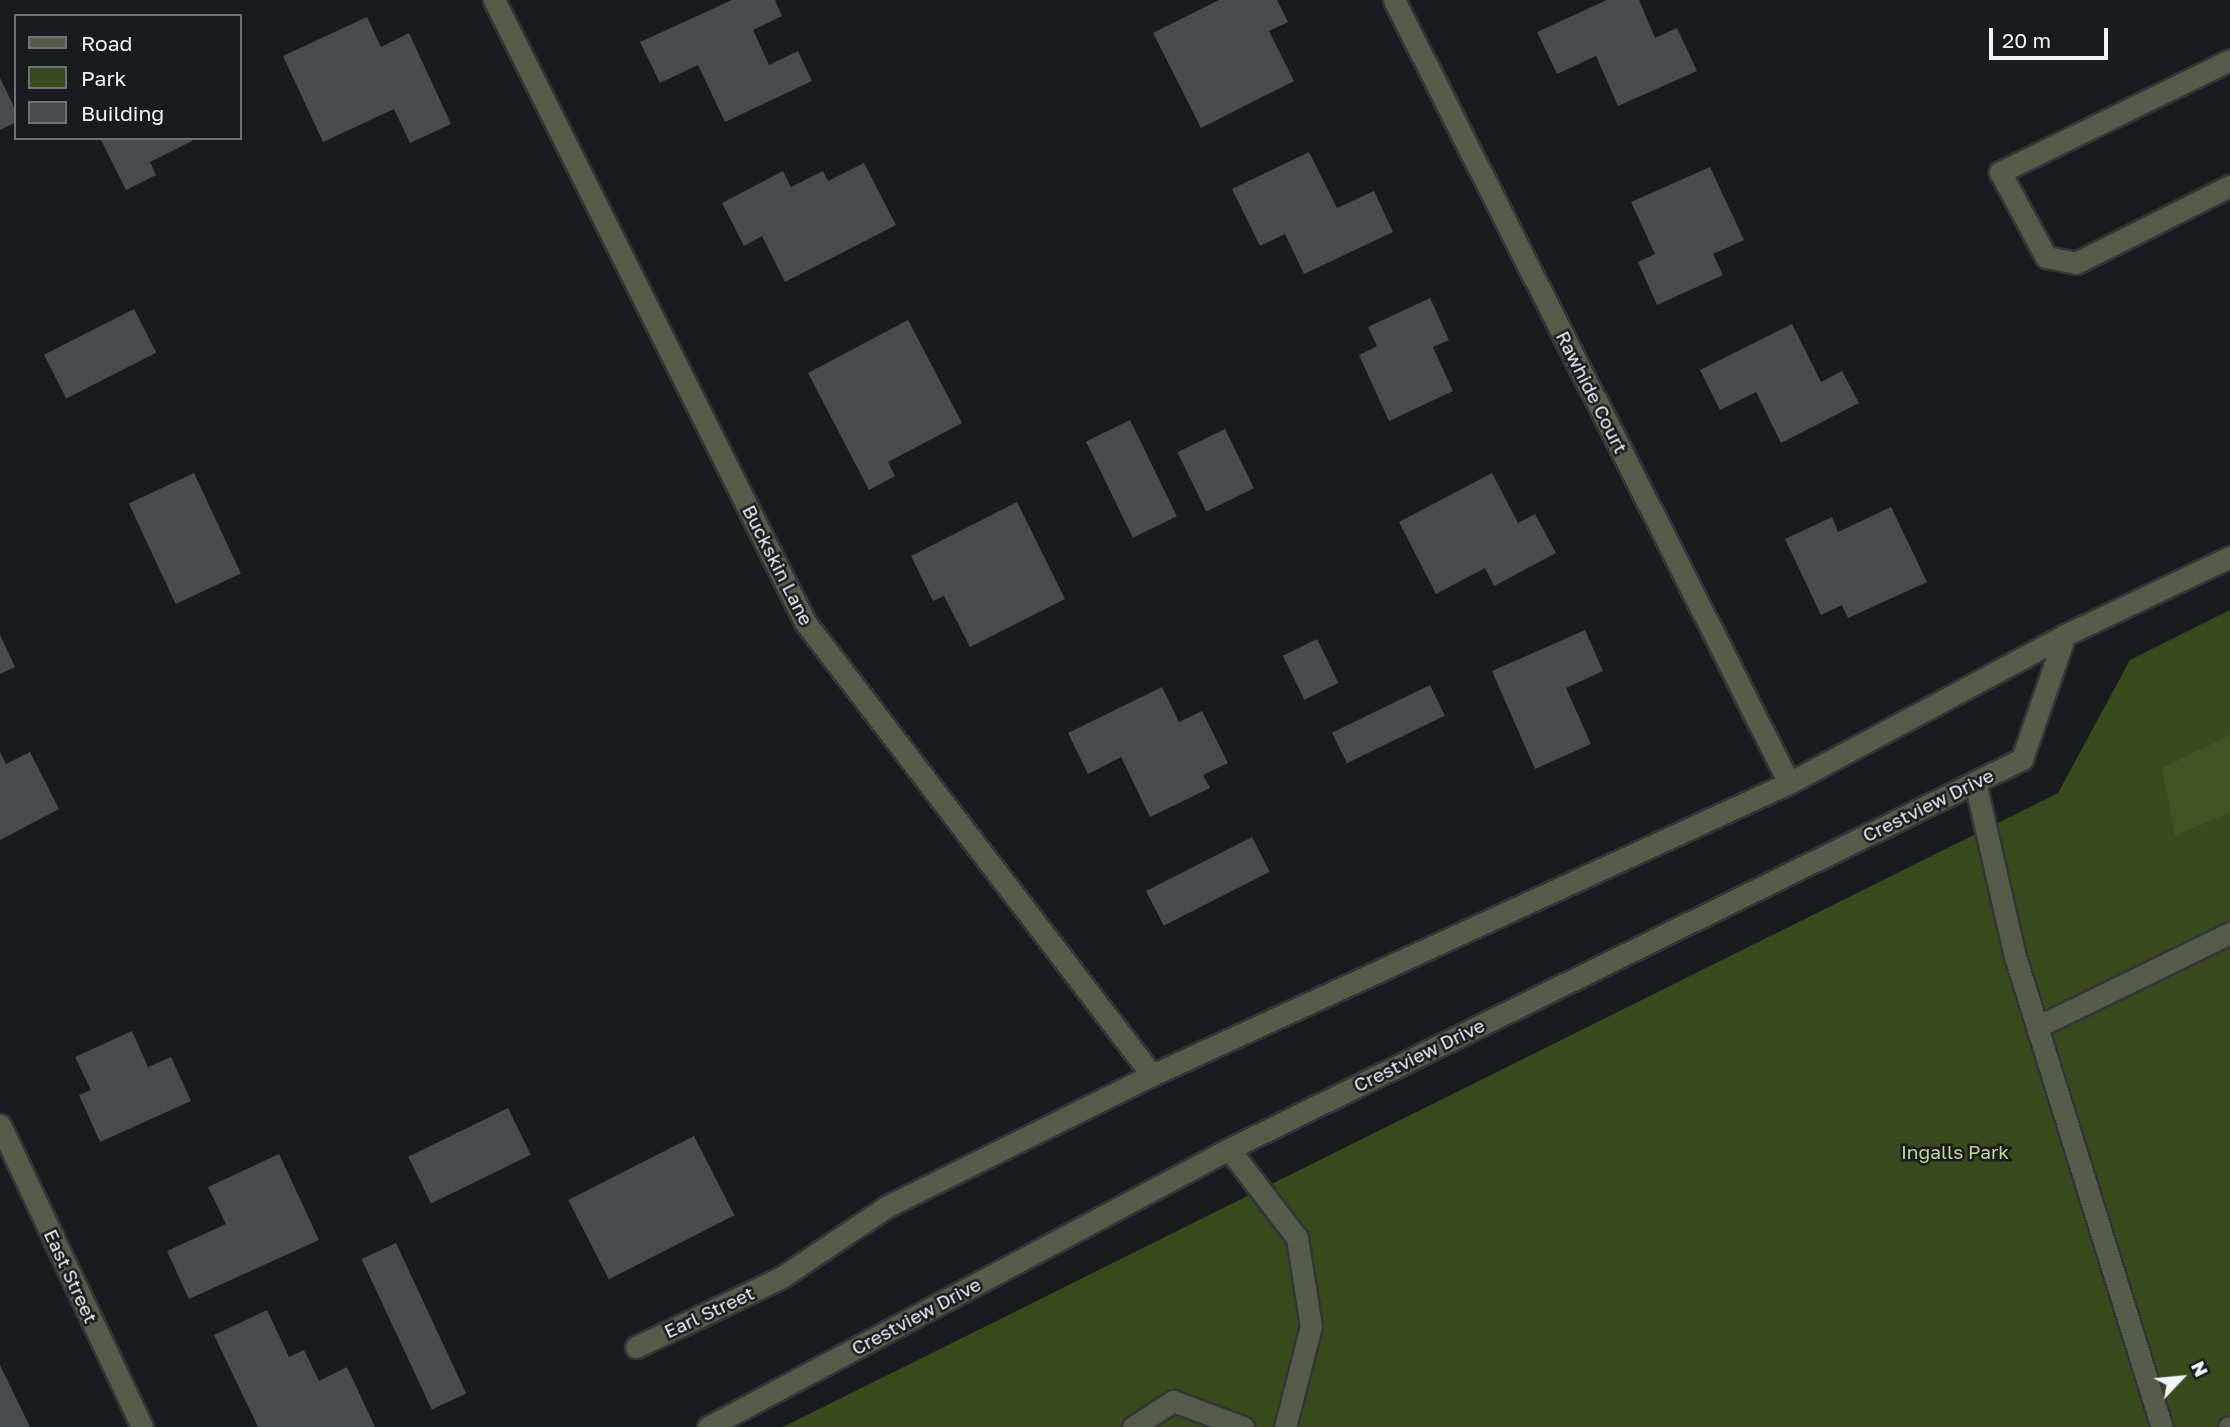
<!DOCTYPE html>
<html>
<head>
<meta charset="utf-8">
<style>
	body { margin:0 }
	#map { position:relative; width:2230px; height:1427px; overflow:hidden; background:#191c1f; font-family:"Golos Text",sans-serif }
	div>[style] { position:absolute }
	.green>* { inset:0; background:#394a1c }
	.forest>* { inset:0; background:#425324 }
	.building>* { inset:0; background:#494b4f; transform-origin:0 0 }
	.roads { filter:drop-shadow(2px 0 #333639) drop-shadow(-2px 0 #333639) drop-shadow(0 2px #333639) drop-shadow(0 -2px #333639) }
	.minor>* { height:21px; margin:-10.5px; padding:0 10.5px; transform-origin:10.5px; border-radius:10.5px; background:#545d49 }
	span { translate:-50% -50%; white-space:nowrap; text-align:center; line-height:1.15; -webkit-text-stroke:5px #191c1f; paint-order:stroke }
	.street-label { font-size:19px; color:#f2f3f6 }
	.park-label { font-size:19px; color:#bddc91 }
	.legend { position:absolute; left:14px; top:14px; width:228px; height:126px; box-sizing:border-box; background:#191c1f; border:2px solid #707275; margin:0; padding:9px 12px; list-style:none; font-size:21px; color:#f2f3f6 }
	.legend li { display:flex; align-items:center; gap:14px; height:35px }
	.legend b { width:35px; border:2px solid #707275 }
	.north { position:absolute; left:2146px; top:1343px; width:70px; height:70px; -webkit-text-stroke:5px #191c1f; paint-order:stroke; rotate:64deg; font-size:19px; font-weight:700; line-height:28px; text-align:center; color:#f2f3f6 }
	.north::after { content:''; display:block; margin:auto; width:24px; height:32px; background:#f2f3f6; clip-path:polygon(50% 0,100% 100%,50% 72%,0 100%) }
	.scale { position:absolute; left:1989px; top:28px; width:119px; height:32px; box-sizing:border-box; border:4px solid #f2f3f6; border-top:0; padding-left:9px; font-size:21px; line-height:24px; white-space:nowrap; color:#f2f3f6; -webkit-text-stroke:5px #191c1f; paint-order:stroke }
</style>
</head>
<body>
<div id="map">
	<div class="green">
		<div style="clip-path:polygon(2230px 610px,2230px 1427px,783px 1427px,2058px 793px,2130px 660px)"></div>
	</div>
	<div class="forest">
		<div style="clip-path:polygon(2230px 735px,2230px 812px,2175px 836px,2162px 768px)"></div>
	</div>
	<div class="building">
		<div style="clip-path:polygon(732px 0,775px 0,782px 16px,753px 30px,769px 65px,798px 51px,812px 81px,725px 122px,698px 65px,660px 83px,640px 42px)"></div>
		<div style="clip-path:polygon(1219px 0,1277px 0,1288px 22px,1269px 31px,1294px 81px,1201px 128px,1153px 33px)"></div>
		<div style="clip-path:polygon(1607px 0,1639px 0,1655px 38px,1677px 28px,1697px 71px,1618px 106px,1596px 56px,1557px 74px,1537px 32px)"></div>
		<div style="clip-path:polygon(367px 17px,381px 47px,409px 33px,451px 124px,410px 143px,394px 109px,323px 142px,283px 56px)"></div>
		<div style="clip-path:polygon(0 78px,16px 111px,16px 122px,0 130px)"></div>
		<div style="clip-path:polygon(100px 138px,190px 138px,192px 141px,150px 162px,156px 175px,126px 190px)"></div>
		<div style="clip-path:polygon(1309px 152px,1337px 208px,1374px 191px,1393px 232px,1304px 274px,1285px 234px,1260px 246px,1232px 189px)"></div>
		<div style="clip-path:polygon(864px 163px,896px 225px,785px 282px,762px 236px,744px 246px,722px 203px,783px 171px,791px 187px,823px 171px,828px 181px)"></div>
		<div style="clip-path:polygon(1710px 167px,1744px 240px,1713px 254px,1723px 275px,1657px 305px,1638px 262px,1655px 254px,1631px 202px)"></div>
		<div style="clip-path:polygon(1430px 298px,1449px 340px,1433px 347px,1453px 391px,1389px 421px,1359px 355px,1377px 346px,1368px 327px)"></div>
		<div style="left:134px;top:309px;width:49px;height:101px;rotate:63deg"></div>
		<div style="clip-path:polygon(908px 320px,962px 423px,888px 462px,895px 476px,869px 490px,808px 373px)"></div>
		<div style="clip-path:polygon(1792px 324px,1821px 382px,1842px 371px,1859px 403px,1781px 443px,1756px 392px,1720px 410px,1700px 370px)"></div>
		<div style="left:1130px;top:420px;width:107px;height:49px;rotate:64deg"></div>
		<div style="left:1225px;top:429px;width:66px;height:53px;rotate:64deg"></div>
		<div style="left:194px;top:473px;width:111px;height:72px;rotate:65deg"></div>
		<div style="clip-path:polygon(1492px 473px,1518px 523px,1535px 514px,1556px 553px,1494px 586px,1485px 568px,1436px 594px,1399px 522px)"></div>
		<div style="clip-path:polygon(1017px 502px,1065px 599px,970px 647px,944px 596px,933px 601px,911px 556px)"></div>
		<div style="clip-path:polygon(1891px 507px,1927px 582px,1848px 618px,1842px 605px,1821px 615px,1785px 539px,1832px 517px,1838px 532px)"></div>
		<div style="clip-path:polygon(1585px 630px,1603px 671px,1566px 688px,1591px 744px,1535px 769px,1492px 671px)"></div>
		<div style="clip-path:polygon(0 635px,15px 667px,0 674px)"></div>
		<div style="left:1317px;top:639px;width:49px;height:38px;rotate:64deg"></div>
		<div style="left:1430px;top:685px;width:34px;height:109px;rotate:64deg"></div>
		<div style="clip-path:polygon(1162px 687px,1179px 722px,1202px 711px,1228px 763px,1203px 775px,1210px 788px,1150px 817px,1121px 757px,1088px 774px,1068px 733px)"></div>
		<div style="clip-path:polygon(0 752px,6px 764px,30px 752px,59px 809px,0 840px)"></div>
		<div style="left:1252px;top:837px;width:39px;height:119px;rotate:63deg"></div>
		<div style="clip-path:polygon(132px 1031px,148px 1067px,171px 1057px,191px 1101px,100px 1142px,79px 1095px,91px 1090px,75px 1057px)"></div>
		<div style="left:508px;top:1108px;width:52px;height:111px;rotate:64deg"></div>
		<div style="left:694px;top:1136px;width:89px;height:141px;rotate:63deg"></div>
		<div style="clip-path:polygon(279px 1154px,319px 1240px,189px 1299px,167px 1251px,226px 1224px,208px 1187px)"></div>
		<div style="left:396px;top:1243px;width:166px;height:38px;rotate:65deg"></div>
		<div style="clip-path:polygon(267px 1310px,289px 1357px,304px 1350px,319px 1381px,347px 1367px,375px 1427px,258px 1427px,214px 1335px)"></div>
		<div style="clip-path:polygon(0 1365px,30px 1427px,0 1427px)"></div>
	</div>
	<div class="roads">
		<div class="minor">
			<div style="left:494px;top:0;width:695px;rotate:63.43deg"></div>
			<div style="left:805px;top:622px;width:571px;rotate:52.55deg"></div>
			<div style="left:1394px;top:0;width:877px;rotate:63.23deg"></div>
			<div style="left:2230px;top:60px;width:256px;rotate:154deg"></div>
			<div style="left:2000px;top:172px;width:97px;rotate:61.6deg"></div>
			<div style="left:2046px;top:257px;width:31px;rotate:11deg"></div>
			<div style="left:2076px;top:263px;width:172px;rotate:-26.6deg"></div>
			<div style="left:1975px;top:782px;width:179px;rotate:77.1deg"></div>
			<div style="left:2015px;top:956px;width:493px;rotate:72.7deg"></div>
			<div style="left:2037px;top:1027px;width:215px;rotate:-26deg"></div>
			<div style="left:0;top:1125px;width:334px;rotate:64.8deg"></div>
			<div style="left:1229px;top:1149px;width:112px;rotate:52.6deg"></div>
			<div style="left:1297px;top:1238px;width:89px;rotate:81deg"></div>
			<div style="left:1311px;top:1326px;width:104px;rotate:104.4deg"></div>
			<div style="left:636px;top:1347px;width:162px;rotate:-25.6deg"></div>
			<div style="left:782px;top:1277px;width:125px;rotate:-33.9deg"></div>
			<div style="left:886px;top:1207px;width:297px;rotate:-26.4deg"></div>
			<div style="left:1152px;top:1075px;width:701px;rotate:-24.63deg"></div>
			<div style="left:1789px;top:783px;width:313px;rotate:-28.2deg"></div>
			<div style="left:2065px;top:635px;width:183px;rotate:-25.3deg"></div>
			<div style="left:708px;top:1427px;width:591px;rotate:-28.08deg"></div>
			<div style="left:1229px;top:1149px;width:884px;rotate:-26.19deg"></div>
			<div style="left:2022px;top:759px;width:131px;rotate:-70.9deg"></div>
			<div style="left:1133px;top:1427px;width:48px;rotate:-33deg"></div>
			<div style="left:1173px;top:1401px;width:75px;rotate:20.4deg"></div>
			<div style="left:2229px;top:1427px;width:1px"></div>
		</div>
	</div>
	<div class="street-label">
		<span style="left:1592px;top:392px;rotate:63deg">Rawhide Court</span>
		<span style="left:778px;top:565px;rotate:63deg">Buckskin Lane</span>
		<span style="left:1928px;top:805px;rotate:-26deg">Crestview Drive</span>
		<span style="left:1419px;top:1055px;rotate:-26deg">Crestview Drive</span>
		<span style="left:71px;top:1276px;rotate:65deg">East Street</span>
		<span style="left:709px;top:1312px;rotate:-25deg">Earl Street</span>
		<span style="left:916px;top:1316px;rotate:-28deg">Crestview Drive</span>
	</div>
	<div class="park-label">
		<span style="left:1955px;top:1152px">Ingalls Park</span>
	</div>
	<ul class="legend">
	<li><b style="height:9px;background:#545d49"></b>Road</li>
	<li><b style="height:19px;background:#394a1c"></b>Park</li>
	<li><b style="height:19px;background:#494b4f"></b>Building</li>
	</ul>
	<div class="north">N</div>
	<div class="scale">20 m</div>
</div>
</body>
</html>
